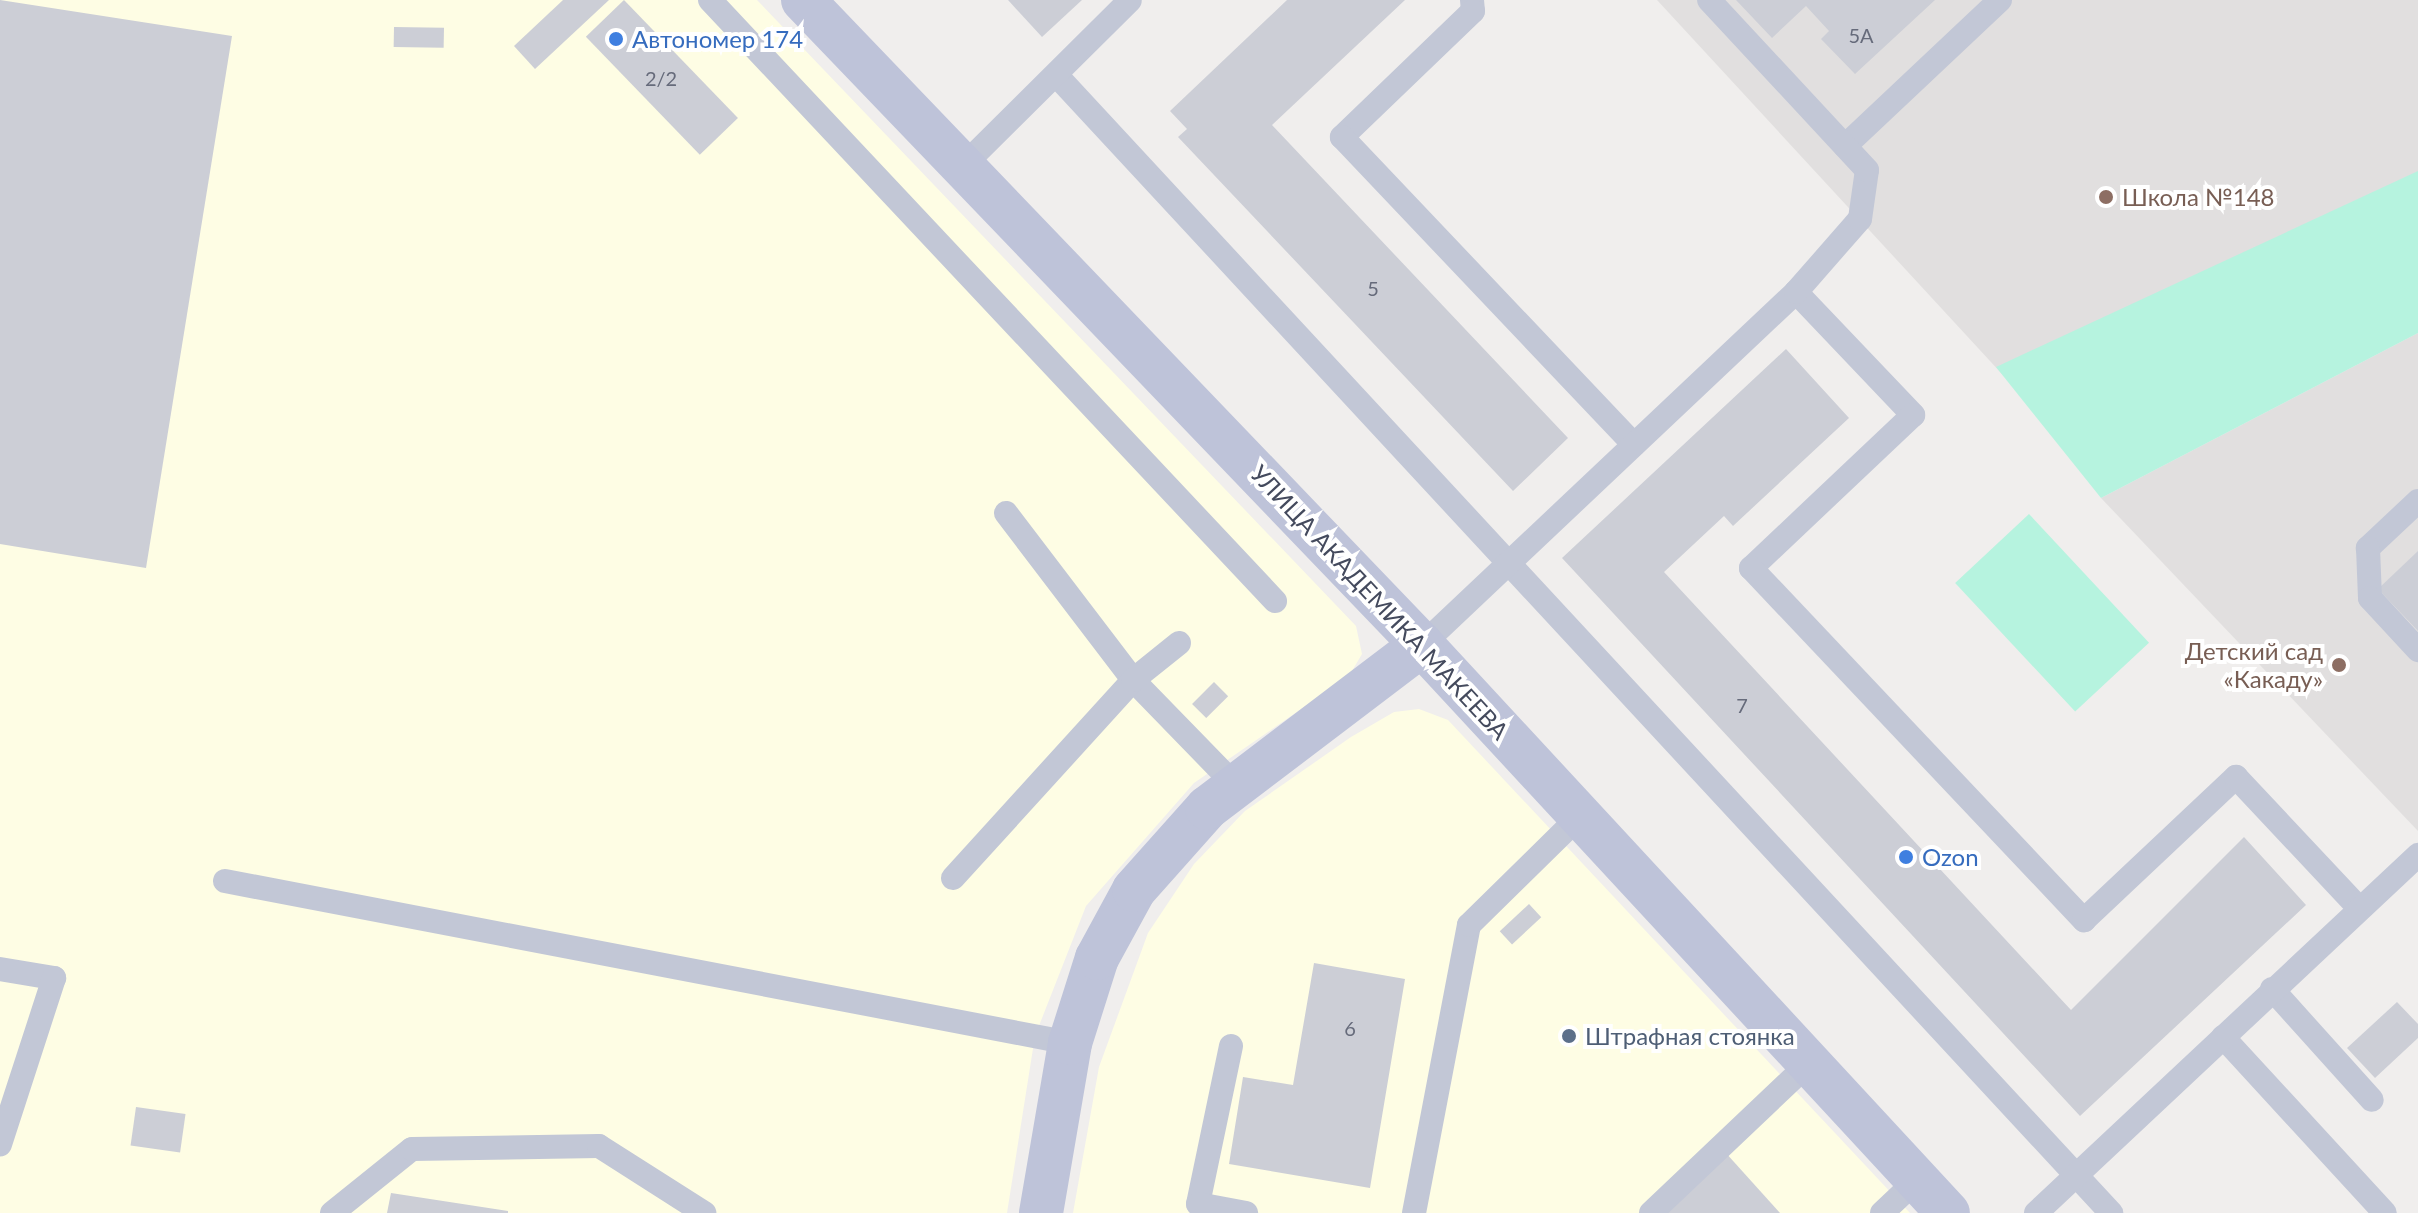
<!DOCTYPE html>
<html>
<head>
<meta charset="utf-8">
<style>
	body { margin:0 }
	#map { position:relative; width:2418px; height:1213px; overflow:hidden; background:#f0eeed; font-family:Lato,sans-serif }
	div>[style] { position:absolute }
	.commercial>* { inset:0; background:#fefde4 }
	.education>* { inset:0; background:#e1dfdf }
	.green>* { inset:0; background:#b6f3df; transform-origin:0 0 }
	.building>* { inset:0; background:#ccced6; transform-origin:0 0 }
	.lane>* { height:24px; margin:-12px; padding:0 12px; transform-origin:12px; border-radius:12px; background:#c2c7d6 }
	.secondary>* { height:44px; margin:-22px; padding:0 22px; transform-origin:22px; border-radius:22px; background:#bec3d9 }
	.dots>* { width:22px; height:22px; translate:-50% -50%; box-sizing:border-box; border:4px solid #fff; border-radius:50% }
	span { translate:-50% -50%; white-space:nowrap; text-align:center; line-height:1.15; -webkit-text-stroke:8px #fff; paint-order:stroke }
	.number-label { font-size:20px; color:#666b7b }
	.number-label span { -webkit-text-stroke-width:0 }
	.shop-label { font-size:24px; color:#366cbe }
	.left { translate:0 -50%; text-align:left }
	.education-label { font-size:24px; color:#785e54 }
	.right { translate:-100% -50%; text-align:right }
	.street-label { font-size:24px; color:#444a5d }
	.service-label { font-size:24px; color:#4e5e75 }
</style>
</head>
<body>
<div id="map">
	<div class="commercial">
		<div style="clip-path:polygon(0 0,757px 0,1356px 626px,1362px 654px,1349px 676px,1194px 783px,1086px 906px,1035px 1036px,1007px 1213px,0 1213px)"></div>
		<div style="clip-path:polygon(1419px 709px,1448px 720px,1910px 1213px,1073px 1213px,1099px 1067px,1148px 933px,1194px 864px,1245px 811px,1351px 737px,1394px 712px)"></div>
	</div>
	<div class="education">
		<div style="clip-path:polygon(1657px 0,2418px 0,2418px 175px,2002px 374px)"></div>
		<div style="clip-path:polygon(2418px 333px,2418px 831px,2101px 498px)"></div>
	</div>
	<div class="green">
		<div style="clip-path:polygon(2418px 171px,2418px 333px,2101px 498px,1996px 367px)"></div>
		<div style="left:2029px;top:514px;width:176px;height:101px;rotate:47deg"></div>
	</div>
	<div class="building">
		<div style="clip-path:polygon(0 0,232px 36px,146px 568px,0 544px)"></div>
		<div style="clip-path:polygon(563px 0,609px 0,535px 69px,514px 46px)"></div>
		<div style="left:624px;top:0;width:164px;height:53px;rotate:46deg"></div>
		<div style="clip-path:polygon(1008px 0,1082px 0,1042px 37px)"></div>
		<div style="clip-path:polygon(1287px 0,1405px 0,1272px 125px,1568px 438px,1513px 491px,1178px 137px,1187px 129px,1170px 111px)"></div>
		<div style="clip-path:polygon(1736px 0,1935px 0,1855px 74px,1821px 39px,1829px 31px,1806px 6px,1772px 38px)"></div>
		<div style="left:394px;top:27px;width:50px;height:20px;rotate:1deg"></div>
		<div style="clip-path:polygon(1786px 349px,1849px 418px,1733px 526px,1724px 516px,1664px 572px,2071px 1010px,2244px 837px,2306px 905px,2080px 1116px,1562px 558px)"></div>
		<div style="clip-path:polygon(2418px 551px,2418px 631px,2378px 589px)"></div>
		<div style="left:1214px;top:682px;width:20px;height:31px;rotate:45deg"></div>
		<div style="left:1529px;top:904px;width:18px;height:40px;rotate:47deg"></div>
		<div style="clip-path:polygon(1314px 963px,1405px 979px,1370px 1188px,1229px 1164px,1243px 1077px,1293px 1085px)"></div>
		<div style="clip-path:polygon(2397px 1002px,2418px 1024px,2418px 1038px,2375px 1078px,2347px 1048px)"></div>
		<div style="left:136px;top:1107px;width:50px;height:39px;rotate:8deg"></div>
		<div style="clip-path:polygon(1725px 1152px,1780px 1213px,1658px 1213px)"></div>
		<div style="clip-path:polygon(391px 1193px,508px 1211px,508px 1213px,387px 1213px)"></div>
	</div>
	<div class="lane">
		<div style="left:710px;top:0;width:825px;rotate:46.77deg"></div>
		<div style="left:1472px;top:0;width:11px;rotate:85deg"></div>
		<div style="left:1473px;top:11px;width:182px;rotate:136.1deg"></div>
		<div style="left:1342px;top:137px;width:424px;rotate:46.5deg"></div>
		<div style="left:1059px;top:78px;width:1548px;rotate:47.17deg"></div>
		<div style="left:1845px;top:146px;width:213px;rotate:-43.3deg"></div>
		<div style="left:963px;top:166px;width:235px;rotate:-44.8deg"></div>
		<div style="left:1796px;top:292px;width:170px;rotate:46.4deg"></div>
		<div style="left:1913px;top:415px;width:223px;rotate:136.6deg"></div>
		<div style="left:1751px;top:568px;width:485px;rotate:46.6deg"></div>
		<div style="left:2084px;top:920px;width:209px;rotate:-43.3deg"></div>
		<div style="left:2236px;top:777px;width:180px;rotate:46.8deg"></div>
		<div style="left:2418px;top:501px;width:69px;rotate:136.8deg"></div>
		<div style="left:2368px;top:548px;width:50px;rotate:87.7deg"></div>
		<div style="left:2370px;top:598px;width:71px;rotate:47.3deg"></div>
		<div style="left:1006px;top:513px;width:210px;rotate:52.7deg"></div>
		<div style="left:1133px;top:680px;width:148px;rotate:45.8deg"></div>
		<div style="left:1422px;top:645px;width:514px;rotate:-43.35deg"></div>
		<div style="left:1796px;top:292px;width:97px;rotate:-48.8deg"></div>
		<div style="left:1860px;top:219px;width:49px;rotate:-81.9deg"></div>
		<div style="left:1867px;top:170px;width:232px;rotate:-132.9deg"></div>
		<div style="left:953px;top:878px;width:268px;rotate:-47.7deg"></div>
		<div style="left:1133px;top:680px;width:59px;rotate:-38.8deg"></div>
		<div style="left:225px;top:881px;width:860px;rotate:10.85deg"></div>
		<div style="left:0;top:969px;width:55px;rotate:9.5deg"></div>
		<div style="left:54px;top:978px;width:175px;rotate:108deg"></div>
		<div style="left:2272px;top:989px;width:149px;rotate:48deg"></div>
		<div style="left:2223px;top:1037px;width:239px;rotate:47.4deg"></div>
		<div style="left:1231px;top:1046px;width:161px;rotate:101.8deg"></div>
		<div style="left:1198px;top:1204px;width:49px;rotate:10.6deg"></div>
		<div style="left:332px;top:1213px;width:102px;rotate:-38.7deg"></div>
		<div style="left:412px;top:1149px;width:187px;rotate:-0.9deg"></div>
		<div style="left:599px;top:1146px;width:125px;rotate:32.5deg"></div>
		<div style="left:1414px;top:1213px;width:293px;rotate:-79.2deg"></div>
		<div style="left:1469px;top:925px;width:156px;rotate:-44.5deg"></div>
		<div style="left:1651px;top:1213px;width:218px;rotate:-43.5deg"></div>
		<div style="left:1882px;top:1213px;width:48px;rotate:-43.3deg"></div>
		<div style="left:2036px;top:1213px;width:524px;rotate:-43.14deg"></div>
	</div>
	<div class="secondary">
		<div style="left:803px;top:0;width:894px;rotate:46.18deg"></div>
		<div style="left:1422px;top:645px;width:774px;rotate:47.2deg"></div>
		<div style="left:1041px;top:1213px;width:172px;rotate:-80.3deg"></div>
		<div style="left:1070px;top:1043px;width:89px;rotate:-72.4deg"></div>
		<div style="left:1097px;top:958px;width:77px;rotate:-61.4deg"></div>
		<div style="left:1134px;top:890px;width:110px;rotate:-48.3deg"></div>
		<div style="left:1207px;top:808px;width:270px;rotate:-37.2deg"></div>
	</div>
	<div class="dots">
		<div style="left:616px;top:39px;background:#3f7fe0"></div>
		<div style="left:2106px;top:197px;background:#8d6e63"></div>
		<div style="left:2339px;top:665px;background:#8d6e63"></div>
		<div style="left:1906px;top:857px;background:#3f7fe0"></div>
		<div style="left:1569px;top:1036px;background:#5c6f8a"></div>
	</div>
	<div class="number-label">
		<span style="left:1861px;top:35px">5А</span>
		<span style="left:661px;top:78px">2/2</span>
		<span style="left:1373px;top:288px">5</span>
		<span style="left:1742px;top:705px">7</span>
		<span style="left:1350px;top:1028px">6</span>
	</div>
	<div class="shop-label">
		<span class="left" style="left:632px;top:39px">Автономер 174</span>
		<span class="left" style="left:1922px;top:857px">Ozon</span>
	</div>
	<div class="education-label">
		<span class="left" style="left:2122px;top:197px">Школа №148</span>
		<span class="right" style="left:2323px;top:665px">Детский сад<br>«Какаду»</span>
	</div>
	<div class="street-label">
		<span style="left:1380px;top:602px;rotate:47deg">УЛИЦА АКАДЕМИКА МАКЕЕВА</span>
	</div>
	<div class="service-label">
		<span class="left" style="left:1585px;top:1036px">Штрафная стоянка</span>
	</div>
</div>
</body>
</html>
